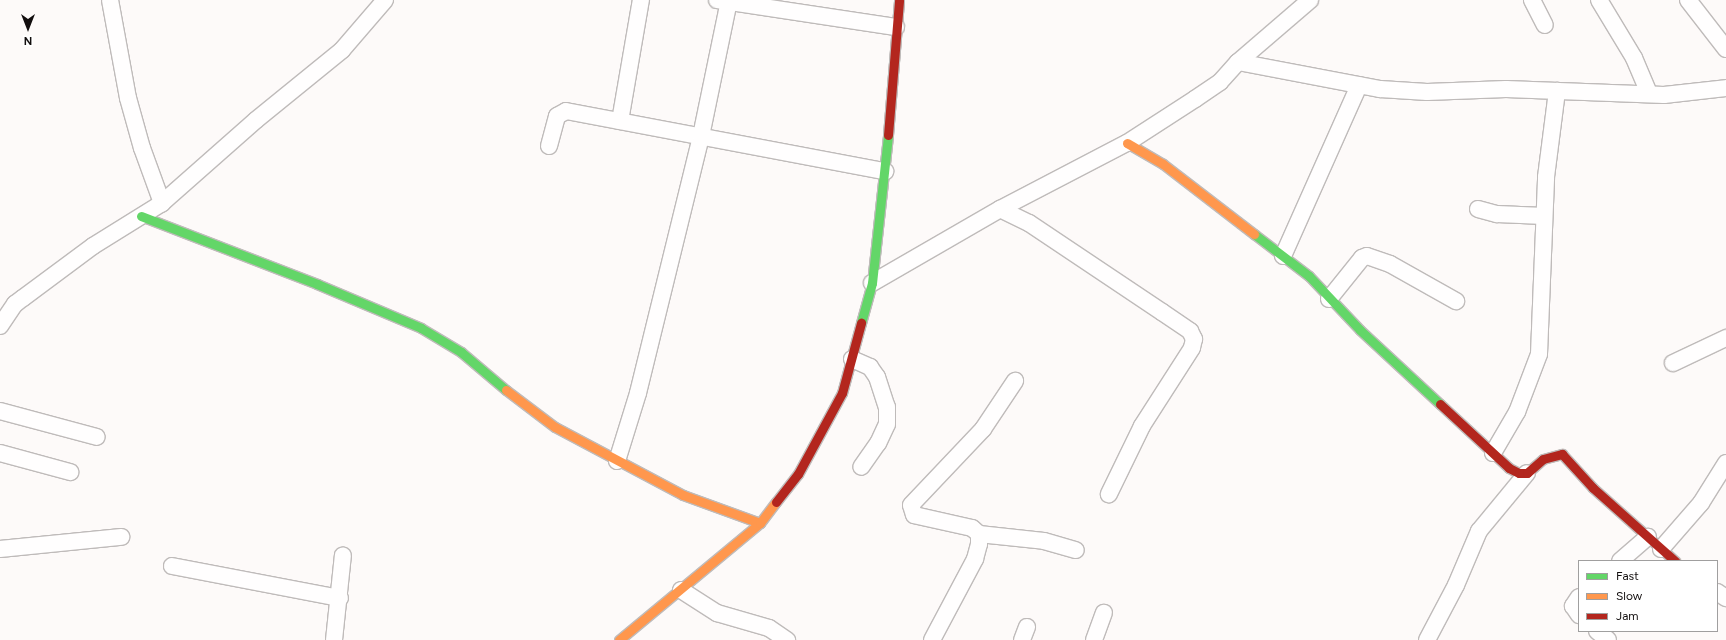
<!DOCTYPE html>
<html>
<head>
<meta charset="utf-8">
<style>
	body { margin:0 }
	#map { position:relative; width:1726px; height:640px; overflow:hidden; background:#fdfaf9; font-family:Figtree,sans-serif }
	div>[style] { position:absolute }
	.roads { filter:drop-shadow(1px 0 #bfbbba) drop-shadow(-1px 0 #bfbbba) drop-shadow(0 1px #bfbbba) drop-shadow(0 -1px #bfbbba) }
	.street>* { height:16px; margin:-8px; padding:0 8px; transform-origin:8px; border-radius:8px; background:#fffefe }
	.fast>* { height:9px; margin:-4.5px; padding:0 4.5px; transform-origin:4.5px; border-radius:4.5px; background:#63d668 }
	.slow>* { height:9px; margin:-4.5px; padding:0 4.5px; transform-origin:4.5px; border-radius:4.5px; background:#ff974d }
	.jam>* { height:9px; margin:-4.5px; padding:0 4.5px; transform-origin:4.5px; border-radius:4.5px; background:#b3261e }
	span { translate:-50% -50%; white-space:nowrap; text-align:center; line-height:1.15; -webkit-text-stroke:3.5px #fff; paint-order:stroke }
	.legend { position:absolute; left:1578px; top:560px; width:140px; height:72px; box-sizing:border-box; background:#fff; border:1px solid #a09f9f; margin:0; padding:5px 7px; list-style:none; font-size:12px; color:#120e0e }
	.legend li { display:flex; align-items:center; gap:8px; height:20px }
	.legend b { width:20px; border:1px solid #a09f9f }
	.north { position:absolute; left:8px; top:8px; width:40px; height:40px; -webkit-text-stroke:3px #fff; paint-order:stroke; rotate:180deg; font-size:11px; font-weight:700; line-height:16px; text-align:center; color:#120e0e }
	.north::after { content:''; display:block; margin:auto; width:14px; height:18px; background:#120e0e; clip-path:polygon(50% 0,100% 100%,50% 72%,0 100%) }
</style>
</head>
<body>
<div id="map">
	<div class="roads">
		<div class="street">
			<div style="left:110px;top:0;width:100px;rotate:79.6deg"></div>
			<div style="left:128px;top:98px;width:52px;rotate:74.4deg"></div>
			<div style="left:142px;top:148px;width:59px;rotate:70deg"></div>
			<div style="left:717px;top:0;width:181px;rotate:8.6deg"></div>
			<div style="left:1532px;top:0;width:28px;rotate:63deg"></div>
			<div style="left:1599px;top:0;width:68px;rotate:58.9deg"></div>
			<div style="left:1634px;top:58px;width:39px;rotate:67deg"></div>
			<div style="left:1688px;top:0;width:62px;rotate:52.2deg"></div>
			<div style="left:1238px;top:62px;width:145px;rotate:10.8deg"></div>
			<div style="left:1380px;top:89px;width:47px;rotate:3.7deg"></div>
			<div style="left:1427px;top:92px;width:79px;rotate:-2.2deg"></div>
			<div style="left:1506px;top:89px;width:158px;rotate:2.2deg"></div>
			<div style="left:1664px;top:95px;width:62px;rotate:-6.4deg"></div>
			<div style="left:620px;top:121px;width:123px;rotate:-80.2deg"></div>
			<div style="left:549px;top:146px;width:31px;rotate:-75deg"></div>
			<div style="left:557px;top:116px;width:10px;rotate:-29deg"></div>
			<div style="left:566px;top:111px;width:325px;rotate:10.7deg"></div>
			<div style="left:1000px;top:209px;width:32px;rotate:26deg"></div>
			<div style="left:1029px;top:223px;width:160px;rotate:33.8deg"></div>
			<div style="left:1162px;top:312px;width:34px;rotate:34deg"></div>
			<div style="left:1190px;top:331px;width:9px;rotate:63deg"></div>
			<div style="left:1194px;top:339px;width:9px;rotate:103deg"></div>
			<div style="left:1192px;top:348px;width:93px;rotate:122.7deg"></div>
			<div style="left:1142px;top:426px;width:76px;rotate:115.9deg"></div>
			<div style="left:1478px;top:209px;width:20px;rotate:15deg"></div>
			<div style="left:1497px;top:214px;width:47px;rotate:2.4deg"></div>
			<div style="left:1283px;top:256px;width:187px;rotate:-66deg"></div>
			<div style="left:872px;top:283px;width:148px;rotate:-30deg"></div>
			<div style="left:1000px;top:209px;width:143px;rotate:-27.5deg"></div>
			<div style="left:1127px;top:143px;width:81px;rotate:-32.9deg"></div>
			<div style="left:1195px;top:99px;width:30px;rotate:-34deg"></div>
			<div style="left:1220px;top:82px;width:27px;rotate:-48deg"></div>
			<div style="left:1238px;top:62px;width:95px;rotate:-40.7deg"></div>
			<div style="left:1329px;top:299px;width:53px;rotate:-51.2deg"></div>
			<div style="left:1362px;top:258px;width:5px;rotate:-22deg"></div>
			<div style="left:1367px;top:256px;width:24px;rotate:19deg"></div>
			<div style="left:1390px;top:264px;width:76px;rotate:29.3deg"></div>
			<div style="left:0;top:326px;width:27px;rotate:-56deg"></div>
			<div style="left:15px;top:304px;width:10px;rotate:-37deg"></div>
			<div style="left:23px;top:298px;width:87px;rotate:-36.6deg"></div>
			<div style="left:93px;top:246px;width:81px;rotate:-31.9deg"></div>
			<div style="left:162px;top:203px;width:125px;rotate:-41.4deg"></div>
			<div style="left:256px;top:120px;width:111px;rotate:-39.1deg"></div>
			<div style="left:342px;top:50px;width:66px;rotate:-49.3deg"></div>
			<div style="left:852px;top:359px;width:20px;rotate:24deg"></div>
			<div style="left:870px;top:367px;width:12px;rotate:55deg"></div>
			<div style="left:877px;top:377px;width:32px;rotate:72deg"></div>
			<div style="left:887px;top:407px;width:17px;rotate:90deg"></div>
			<div style="left:887px;top:424px;width:21px;rotate:115deg"></div>
			<div style="left:878px;top:443px;width:29px;rotate:125deg"></div>
			<div style="left:1673px;top:363px;width:59px;rotate:-25.3deg"></div>
			<div style="left:0;top:411px;width:100px;rotate:15deg"></div>
			<div style="left:0;top:453px;width:73px;rotate:15.2deg"></div>
			<div style="left:1493px;top:453px;width:48px;rotate:-59.7deg"></div>
			<div style="left:1517px;top:412px;width:62px;rotate:-69.2deg"></div>
			<div style="left:1539px;top:354px;width:177px;rotate:-87.7deg"></div>
			<div style="left:1546px;top:177px;width:87px;rotate:-82.7deg"></div>
			<div style="left:617px;top:461px;width:71px;rotate:-72.8deg"></div>
			<div style="left:638px;top:393px;width:265px;rotate:-76.2deg"></div>
			<div style="left:701px;top:136px;width:138px;rotate:-78.3deg"></div>
			<div style="left:979px;top:534px;width:65px;rotate:6.1deg"></div>
			<div style="left:1044px;top:541px;width:33px;rotate:16deg"></div>
			<div style="left:0;top:549px;width:122px;rotate:-5.7deg"></div>
			<div style="left:1661px;top:549px;width:61px;rotate:-49deg"></div>
			<div style="left:1701px;top:503px;width:47px;rotate:-58deg"></div>
			<div style="left:1620px;top:561px;width:37px;rotate:-41deg"></div>
			<div style="left:172px;top:566px;width:171px;rotate:10.8deg"></div>
			<div style="left:681px;top:590px;width:43px;rotate:32.6deg"></div>
			<div style="left:717px;top:613px;width:54px;rotate:16.1deg"></div>
			<div style="left:769px;top:628px;width:22px;rotate:34deg"></div>
			<div style="left:1717px;top:592px;width:11px;rotate:34deg"></div>
			<div style="left:1579px;top:597px;width:11px;rotate:124deg"></div>
			<div style="left:1573px;top:606px;width:11px;rotate:56deg"></div>
			<div style="left:1597px;top:631px;width:14px;rotate:39deg"></div>
			<div style="left:334px;top:640px;width:85px;rotate:-84deg"></div>
			<div style="left:932px;top:640px;width:92px;rotate:-62deg"></div>
			<div style="left:975px;top:559px;width:16px;rotate:-75deg"></div>
			<div style="left:979px;top:544px;width:10px;rotate:-90deg"></div>
			<div style="left:979px;top:534px;width:9px;rotate:-139deg"></div>
			<div style="left:972px;top:528px;width:59px;rotate:-167.4deg"></div>
			<div style="left:914px;top:515px;width:10px;rotate:-107deg"></div>
			<div style="left:911px;top:505px;width:105px;rotate:-46.5deg"></div>
			<div style="left:983px;top:429px;width:58px;rotate:-56.3deg"></div>
			<div style="left:1022px;top:640px;width:14px;rotate:-69deg"></div>
			<div style="left:1094px;top:640px;width:29px;rotate:-70deg"></div>
			<div style="left:1427px;top:640px;width:62px;rotate:-62.2deg"></div>
			<div style="left:1456px;top:585px;width:59px;rotate:-66.9deg"></div>
			<div style="left:1479px;top:531px;width:75px;rotate:-50.4deg"></div>
		</div>
		<div class="fast">
			<div style="left:141px;top:216px;width:189px;rotate:21.1deg"></div>
			<div style="left:317px;top:284px;width:113px;rotate:22.9deg"></div>
			<div style="left:421px;top:328px;width:47px;rotate:31deg"></div>
			<div style="left:461px;top:352px;width:59px;rotate:40.2deg"></div>
			<div style="left:1254px;top:234px;width:69px;rotate:37.4deg"></div>
			<div style="left:1309px;top:276px;width:74px;rotate:46.6deg"></div>
			<div style="left:1360px;top:330px;width:109px;rotate:42.8deg"></div>
			<div style="left:861px;top:323px;width:41px;rotate:-74.6deg"></div>
			<div style="left:872px;top:283px;width:149px;rotate:-83.8deg"></div>
		</div>
		<div class="slow">
			<div style="left:1127px;top:143px;width:42px;rotate:30.3deg"></div>
			<div style="left:1163px;top:164px;width:115px;rotate:37.6deg"></div>
			<div style="left:506px;top:390px;width:61px;rotate:37.1deg"></div>
			<div style="left:555px;top:427px;width:145px;rotate:28deg"></div>
			<div style="left:683px;top:495px;width:82px;rotate:20deg"></div>
			<div style="left:619px;top:640px;width:183px;rotate:-39.7deg"></div>
			<div style="left:760px;top:523px;width:26px;rotate:-53deg"></div>
		</div>
		<div class="jam">
			<div style="left:888px;top:135px;width:135px;rotate:-85.3deg"></div>
			<div style="left:1440px;top:404px;width:94px;rotate:42.8deg"></div>
			<div style="left:1509px;top:468px;width:11px;rotate:27deg"></div>
			<div style="left:1519px;top:473px;width:8px"></div>
			<div style="left:1527px;top:473px;width:21px;rotate:-41deg"></div>
			<div style="left:1543px;top:459px;width:20px;rotate:-15deg"></div>
			<div style="left:1562px;top:454px;width:46px;rotate:47.6deg"></div>
			<div style="left:1593px;top:488px;width:110px;rotate:41.7deg"></div>
			<div style="left:776px;top:502px;width:36px;rotate:-52deg"></div>
			<div style="left:798px;top:474px;width:92px;rotate:-61.5deg"></div>
			<div style="left:842px;top:393px;width:73px;rotate:-74.8deg"></div>
		</div>
	</div>
	<ul class="legend">
	<li><b style="height:5px;background:#63d668"></b>Fast</li>
	<li><b style="height:5px;background:#ff974d"></b>Slow</li>
	<li><b style="height:5px;background:#b3261e"></b>Jam</li>
	</ul>
	<div class="north">N</div>
</div>
</body>
</html>
